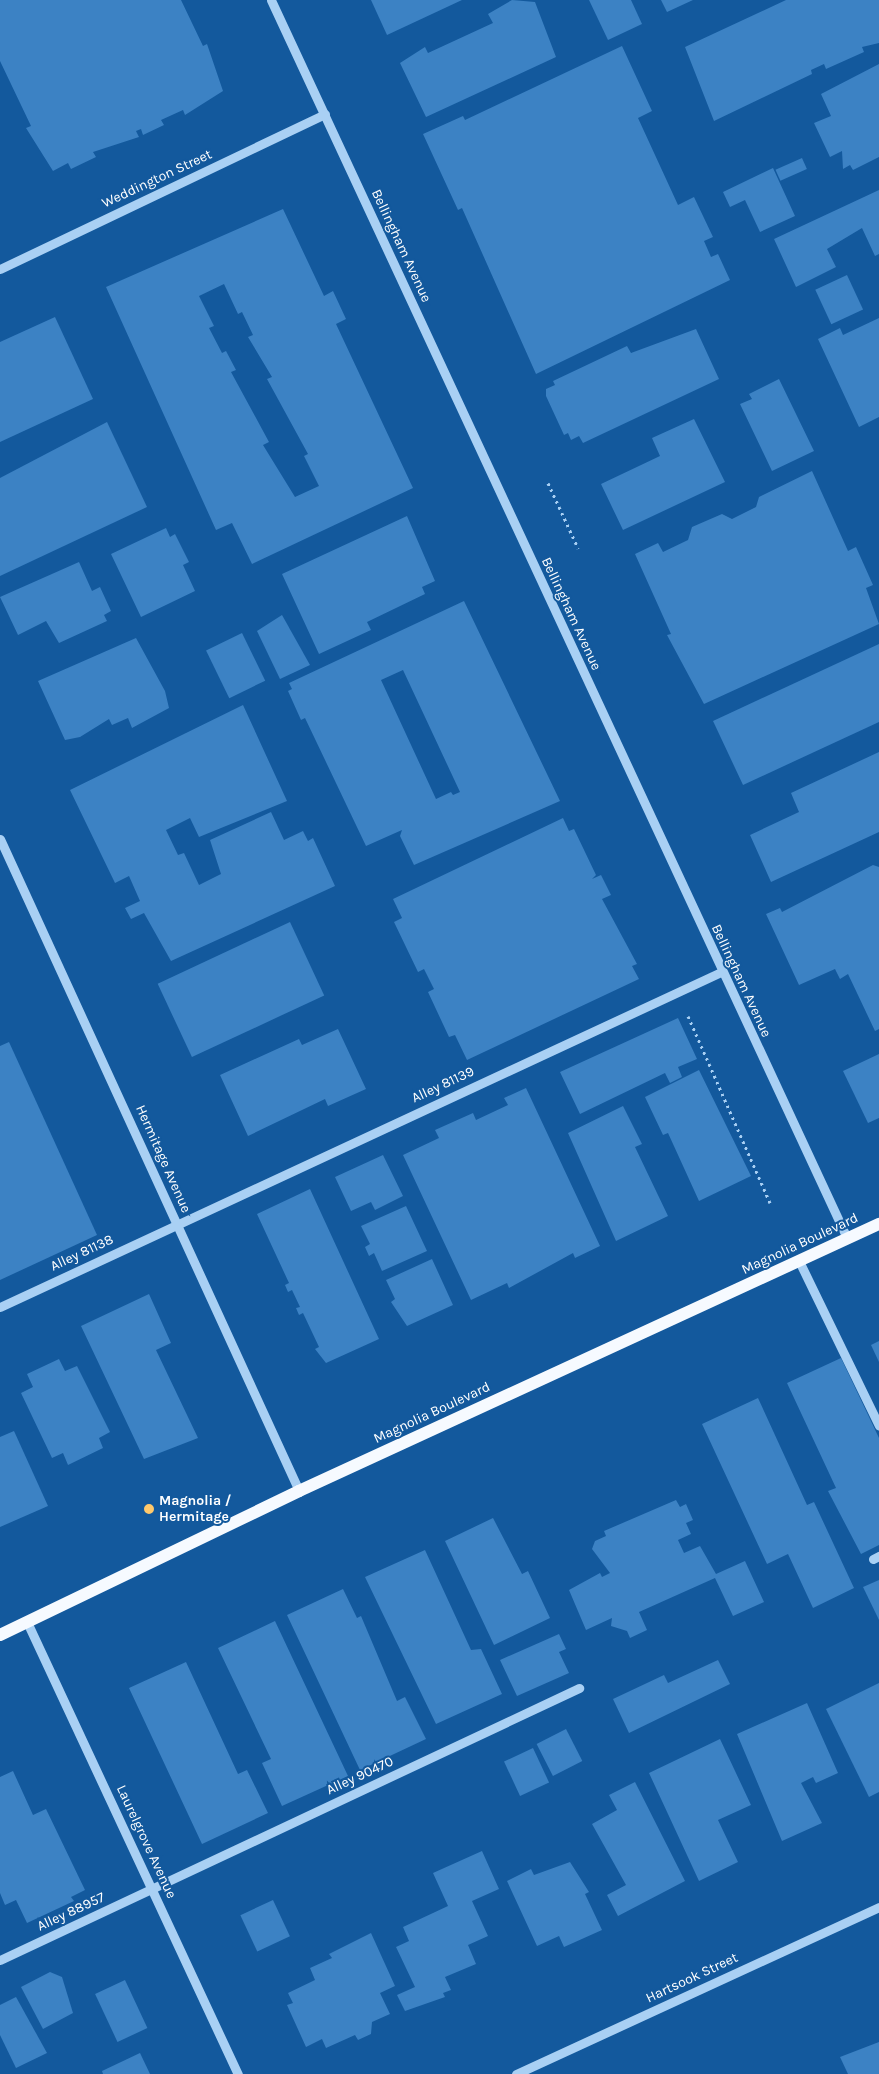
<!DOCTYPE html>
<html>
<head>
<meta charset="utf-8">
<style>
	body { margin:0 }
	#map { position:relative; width:879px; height:2074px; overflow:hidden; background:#13599d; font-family:Karla,sans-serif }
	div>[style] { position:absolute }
	.building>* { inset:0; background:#3c82c4; transform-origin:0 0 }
	.path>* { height:3px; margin-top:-1.5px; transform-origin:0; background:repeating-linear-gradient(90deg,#a9d0f4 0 2.5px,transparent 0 6.5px) }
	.minor>* { height:9px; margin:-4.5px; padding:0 4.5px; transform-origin:4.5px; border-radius:4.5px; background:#a9d0f4 }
	.major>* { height:12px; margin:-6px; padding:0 6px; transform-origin:6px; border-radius:6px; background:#f6faff }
	.dots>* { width:14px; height:14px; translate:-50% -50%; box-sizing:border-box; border:2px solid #13599d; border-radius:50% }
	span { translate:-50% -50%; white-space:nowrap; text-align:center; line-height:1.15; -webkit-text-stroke:4px #13599d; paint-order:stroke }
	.street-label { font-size:14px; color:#fff }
	.poi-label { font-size:14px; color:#fff; font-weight:700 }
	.left { translate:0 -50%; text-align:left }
</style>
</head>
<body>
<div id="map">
	<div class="building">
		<div style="clip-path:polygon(0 0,181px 0,203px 46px,207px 44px,223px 91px,185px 115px,183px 110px,161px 120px,164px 125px,143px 135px,141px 129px,136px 131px,139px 137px,93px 152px,96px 157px,71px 169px,68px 163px,53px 171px,26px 128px,31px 126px,0 61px)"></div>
		<div style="clip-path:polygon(371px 0,462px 0,387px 35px)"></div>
		<div style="clip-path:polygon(512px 0,535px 2px,556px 57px,426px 117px,400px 63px,425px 47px,428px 53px,493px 23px,488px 14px)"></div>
		<div style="clip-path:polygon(589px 0,631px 0,642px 24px,608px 40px)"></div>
		<div style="clip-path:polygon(661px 0,693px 0,667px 12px)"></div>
		<div style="clip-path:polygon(786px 0,879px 0,879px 43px,862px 47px,864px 52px,826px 69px,824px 64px,811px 70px,812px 74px,714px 121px,685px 47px)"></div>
		<div style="clip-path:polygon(622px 46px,652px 111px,638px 118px,678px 205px,694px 197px,713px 237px,704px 241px,711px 257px,718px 254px,730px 280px,536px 374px,462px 208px,458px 210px,423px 134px,463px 116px,465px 120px)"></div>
		<div style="clip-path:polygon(879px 64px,879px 157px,853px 170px,850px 165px,843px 169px,842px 151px,830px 157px,814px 123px,831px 116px,821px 94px)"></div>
		<div style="left:802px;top:158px;width:12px;height:29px;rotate:66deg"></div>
		<div style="clip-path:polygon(773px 168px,795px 216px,760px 232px,745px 200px,730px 207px,723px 192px)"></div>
		<div style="clip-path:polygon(879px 190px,879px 254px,875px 256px,862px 228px,827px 249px,836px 267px,796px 287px,774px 239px)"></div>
		<div style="clip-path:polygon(evenodd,283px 209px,324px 296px,333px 291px,346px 319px,336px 324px,413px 488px,252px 564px,232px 523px,216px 530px,106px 287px,283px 209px,224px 284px,238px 314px,242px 312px,253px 335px,248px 337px,272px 377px,267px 379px,308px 454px,304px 456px,319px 486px,295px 497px,263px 445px,269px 442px,231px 372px,236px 370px,226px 351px,222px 353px,209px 328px,214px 326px,199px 296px,224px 284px)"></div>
		<div style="left:847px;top:275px;width:38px;height:35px;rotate:65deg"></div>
		<div style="clip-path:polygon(55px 317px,93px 399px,0 442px,0 342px)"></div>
		<div style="clip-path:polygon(879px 318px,879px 417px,859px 427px,818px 339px,840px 328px,843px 335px)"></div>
		<div style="clip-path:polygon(696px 329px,719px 379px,583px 443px,579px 436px,571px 440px,568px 433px,564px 435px,546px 396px,546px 389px,555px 385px,553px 381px,627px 346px,631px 353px)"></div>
		<div style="clip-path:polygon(779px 379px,814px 451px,772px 471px,740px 404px,752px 399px,749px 394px)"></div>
		<div style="clip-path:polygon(694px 419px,725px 482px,623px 530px,601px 484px,660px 456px,652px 438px)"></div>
		<div style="clip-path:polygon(107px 422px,147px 507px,0 576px,0 478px)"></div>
		<div style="clip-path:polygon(812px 471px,848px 551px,856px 547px,873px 585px,866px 588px,879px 624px,704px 704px,667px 635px,671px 634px,635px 554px,658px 543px,663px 552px,688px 540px,692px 527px,722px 514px,732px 519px,756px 507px,759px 497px)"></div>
		<div style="clip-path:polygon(407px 516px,435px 581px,422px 587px,425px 594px,367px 622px,371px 630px,319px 654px,282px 574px)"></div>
		<div style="clip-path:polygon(166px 528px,170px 537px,175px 534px,189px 562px,183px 565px,195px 591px,141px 617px,111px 554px)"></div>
		<div style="clip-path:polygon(79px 562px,92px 591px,100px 587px,111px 611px,104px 615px,107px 621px,59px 643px,46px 621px,18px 635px,0 597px)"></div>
		<div style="clip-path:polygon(evenodd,464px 601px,560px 801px,414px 865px,400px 836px,402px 830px,366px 846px,305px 718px,301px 720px,288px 691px,292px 689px,289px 683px,464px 601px,403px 670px,460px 792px,453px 795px,451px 792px,436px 799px,381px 680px,403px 670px)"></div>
		<div style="clip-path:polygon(282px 615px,310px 665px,280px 679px,257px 631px)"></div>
		<div style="left:242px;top:633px;width:53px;height:40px;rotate:64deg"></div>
		<div style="clip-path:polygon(136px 638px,165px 691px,169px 708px,132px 728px,128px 718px,112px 725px,109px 719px,80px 737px,65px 740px,38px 681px)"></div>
		<div style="clip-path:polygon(879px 644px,879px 722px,743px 785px,713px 721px)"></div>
		<div style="clip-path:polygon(243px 705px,287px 801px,199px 837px,190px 818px,166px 830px,178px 855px,184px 853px,199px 885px,221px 874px,210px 840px,271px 812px,284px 840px,303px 831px,308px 841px,313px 838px,335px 886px,171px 961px,144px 913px,131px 919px,125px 908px,140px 901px,129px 876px,115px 883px,70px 790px)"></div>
		<div style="clip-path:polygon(879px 752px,879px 832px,771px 882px,750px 835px,799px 812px,791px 793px)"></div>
		<div style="clip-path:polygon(563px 818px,569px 831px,574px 829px,596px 875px,592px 879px,601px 875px,611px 895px,602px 899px,637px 964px,632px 966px,639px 979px,467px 1060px,455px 1035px,449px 1037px,428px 992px,434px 989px,424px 969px,418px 972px,394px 922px,402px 918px,393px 899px)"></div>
		<div style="clip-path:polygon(873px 865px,879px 867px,879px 1029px,875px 1031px,848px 974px,840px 979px,835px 969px,799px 985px,766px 914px,780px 908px,782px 912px)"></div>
		<div style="left:290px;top:922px;width:81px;height:146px;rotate:65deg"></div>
		<div style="clip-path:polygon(678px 1018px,697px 1059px,678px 1067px,682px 1077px,670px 1083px,665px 1073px,580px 1114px,560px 1072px)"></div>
		<div style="clip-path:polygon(338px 1029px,366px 1089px,328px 1106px,325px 1099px,248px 1136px,220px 1075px,299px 1039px,302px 1045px)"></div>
		<div style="clip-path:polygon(9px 1042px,97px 1235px,0 1280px,0 1046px)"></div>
		<div style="clip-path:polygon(879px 1054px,879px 1118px,868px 1123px,843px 1071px)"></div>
		<div style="clip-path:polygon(699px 1070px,751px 1176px,699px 1201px,668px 1133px,663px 1135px,645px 1097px)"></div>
		<div style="clip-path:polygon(526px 1088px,600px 1246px,575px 1258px,573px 1253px,509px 1288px,507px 1283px,471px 1300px,403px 1155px,439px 1138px,435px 1130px,473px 1113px,476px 1120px,508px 1105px,504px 1098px)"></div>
		<div style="clip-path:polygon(623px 1106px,642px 1144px,635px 1147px,668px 1216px,616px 1241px,568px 1133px)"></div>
		<div style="clip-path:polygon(383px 1155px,403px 1196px,375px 1210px,371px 1202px,351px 1211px,335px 1177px)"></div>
		<div style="clip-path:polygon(310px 1189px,379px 1339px,326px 1363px,315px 1349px,319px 1347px,303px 1313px,299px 1315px,296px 1308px,300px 1307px,292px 1290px,288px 1292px,285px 1285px,289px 1283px,257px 1214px)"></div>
		<div style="clip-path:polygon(406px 1206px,427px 1251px,382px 1271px,374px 1253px,369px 1256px,365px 1247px,370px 1244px,361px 1226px)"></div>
		<div style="clip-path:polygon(432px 1259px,453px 1305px,407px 1326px,391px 1302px,395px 1299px,386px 1280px)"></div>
		<div style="clip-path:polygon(149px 1294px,171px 1343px,156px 1350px,198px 1438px,144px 1459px,81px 1326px)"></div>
		<div style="clip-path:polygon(879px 1341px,879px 1362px,871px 1345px)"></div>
		<div style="clip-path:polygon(841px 1358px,879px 1438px,879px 1545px,861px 1554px,828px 1491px,836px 1488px,787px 1383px)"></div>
		<div style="clip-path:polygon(59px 1359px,65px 1371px,77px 1366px,110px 1432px,99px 1438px,103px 1448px,68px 1465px,63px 1453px,52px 1458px,21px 1393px,33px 1387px,27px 1374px)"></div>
		<div style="clip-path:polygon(758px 1398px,807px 1505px,814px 1502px,854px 1588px,813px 1608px,788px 1554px,767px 1564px,702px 1424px)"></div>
		<div style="clip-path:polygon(14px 1431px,48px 1506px,0 1527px,0 1437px)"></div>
		<div style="clip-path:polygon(676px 1500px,680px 1507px,686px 1504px,693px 1520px,686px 1523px,691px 1534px,678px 1540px,684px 1553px,700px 1546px,716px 1574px,745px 1561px,764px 1602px,733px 1616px,715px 1578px,639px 1612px,647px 1630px,630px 1638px,627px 1631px,611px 1626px,612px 1618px,586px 1630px,569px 1590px,600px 1573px,602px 1577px,610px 1573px,592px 1549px,595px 1541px,606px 1536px,604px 1531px)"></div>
		<div style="clip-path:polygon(493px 1518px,522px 1574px,528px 1571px,550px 1618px,494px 1645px,445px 1541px)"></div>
		<div style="clip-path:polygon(425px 1550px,471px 1650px,481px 1649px,502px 1694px,436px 1724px,365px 1577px)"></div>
		<div style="clip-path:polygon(879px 1580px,879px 1620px,863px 1587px)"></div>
		<div style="clip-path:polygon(343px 1589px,357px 1618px,361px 1616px,397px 1701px,405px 1697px,426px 1739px,360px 1770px,287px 1615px)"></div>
		<div style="clip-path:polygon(275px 1621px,348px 1776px,282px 1806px,262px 1763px,271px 1759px,218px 1648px)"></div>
		<div style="clip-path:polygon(559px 1634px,566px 1649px,559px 1652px,569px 1673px,517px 1696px,500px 1660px)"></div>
		<div style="clip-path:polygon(718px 1660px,730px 1684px,629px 1733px,613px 1699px,664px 1675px,668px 1683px)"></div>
		<div style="clip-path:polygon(186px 1662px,238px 1774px,247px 1770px,268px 1813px,202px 1844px,129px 1688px)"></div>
		<div style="clip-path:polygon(879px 1683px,879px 1792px,869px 1797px,826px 1709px)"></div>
		<div style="clip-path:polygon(807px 1703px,838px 1773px,816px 1783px,813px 1777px,801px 1783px,822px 1823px,782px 1841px,737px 1734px)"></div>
		<div style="left:566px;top:1729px;width:36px;height:33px;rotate:63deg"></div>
		<div style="clip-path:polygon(720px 1739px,751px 1805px,718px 1820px,738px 1862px,699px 1881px,649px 1773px)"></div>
		<div style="left:533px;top:1748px;width:38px;height:32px;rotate:65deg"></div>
		<div style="clip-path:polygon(13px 1771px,33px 1815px,46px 1809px,85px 1890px,71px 1897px,74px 1901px,27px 1923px,16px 1900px,5px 1905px,0 1893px,0 1777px)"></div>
		<div style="clip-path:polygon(635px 1782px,685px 1881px,618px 1916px,607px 1895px,626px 1885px,592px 1824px,617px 1810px,609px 1795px)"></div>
		<div style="clip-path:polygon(482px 1851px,499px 1889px,472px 1901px,488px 1936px,468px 1945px,476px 1964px,445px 1977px,451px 1990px,443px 1993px,445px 1997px,405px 2011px,397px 1995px,415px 1987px,396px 1947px,409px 1941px,403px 1927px,448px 1906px,433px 1873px)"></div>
		<div style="clip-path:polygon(570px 1862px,589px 1892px,585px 1894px,602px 1930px,564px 1947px,559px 1936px,537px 1946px,507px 1881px,531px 1869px,534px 1875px)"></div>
		<div style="left:273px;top:1900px;width:40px;height:36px;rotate:65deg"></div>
		<div style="clip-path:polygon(371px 1933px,395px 1986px,380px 1993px,390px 2014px,372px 2022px,371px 2034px,358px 2040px,355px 2035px,326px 2048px,322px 2039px,306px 2047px,287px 2005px,293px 2003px,288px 1993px,315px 1980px,310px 1968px,332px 1958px,329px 1954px)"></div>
		<div style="clip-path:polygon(50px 1972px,62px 1977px,73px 2013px,43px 2029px,21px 1987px)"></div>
		<div style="left:125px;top:1980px;width:53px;height:33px;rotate:65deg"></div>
		<div style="clip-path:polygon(16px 1997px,47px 2053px,16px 2068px,0 2035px,0 2005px)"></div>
		<div style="clip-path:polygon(879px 2042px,879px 2074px,848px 2074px,840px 2057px)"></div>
		<div style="clip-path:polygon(140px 2053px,150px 2074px,103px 2074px,102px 2071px)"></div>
	</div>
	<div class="path">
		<div style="left:548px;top:483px;width:72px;rotate:65.2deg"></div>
		<div style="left:688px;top:1016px;width:204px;rotate:66.3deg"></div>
	</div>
	<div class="minor">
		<div style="left:271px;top:0;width:1365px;rotate:65.05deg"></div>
		<div style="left:0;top:269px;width:360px;rotate:-25.5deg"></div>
		<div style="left:0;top:839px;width:717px;rotate:65.36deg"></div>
		<div style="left:799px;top:1261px;width:183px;rotate:64.1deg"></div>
		<div style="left:0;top:1307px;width:795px;rotate:-24.92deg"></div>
		<div style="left:873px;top:1559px;width:7px;rotate:-27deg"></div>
		<div style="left:27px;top:1622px;width:499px;rotate:65deg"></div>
		<div style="left:0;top:1960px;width:640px;rotate:-25.16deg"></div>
		<div style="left:516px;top:2074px;width:400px;rotate:-24.7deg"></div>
	</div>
	<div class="major">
		<div style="left:0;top:1635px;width:332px;rotate:-25.7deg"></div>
		<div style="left:299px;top:1491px;width:639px;rotate:-24.72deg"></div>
	</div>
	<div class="dots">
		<div style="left:149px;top:1509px;background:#ffc96c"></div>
	</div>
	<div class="street-label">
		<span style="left:157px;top:179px;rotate:-25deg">Weddington Street</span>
		<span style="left:401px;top:246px;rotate:65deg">Bellingham Avenue</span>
		<span style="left:571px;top:614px;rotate:65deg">Bellingham Avenue</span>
		<span style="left:741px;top:981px;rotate:65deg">Bellingham Avenue</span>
		<span style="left:443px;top:1085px;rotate:-25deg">Alley 81139</span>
		<span style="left:163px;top:1159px;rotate:66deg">Hermitage Avenue</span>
		<span style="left:800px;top:1244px;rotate:-25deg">Magnolia Boulevard</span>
		<span style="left:82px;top:1253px;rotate:-25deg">Alley 81138</span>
		<span style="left:432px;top:1413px;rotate:-25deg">Magnolia Boulevard</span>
		<span style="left:360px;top:1776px;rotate:-25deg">Alley 90470</span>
		<span style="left:146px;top:1842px;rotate:65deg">Laurelgrove Avenue</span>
		<span style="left:71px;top:1912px;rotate:-25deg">Alley 88957</span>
		<span style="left:692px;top:1978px;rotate:-25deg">Hartsook Street</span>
	</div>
	<div class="poi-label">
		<span class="left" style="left:159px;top:1509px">Magnolia /<br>Hermitage</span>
	</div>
</div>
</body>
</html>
